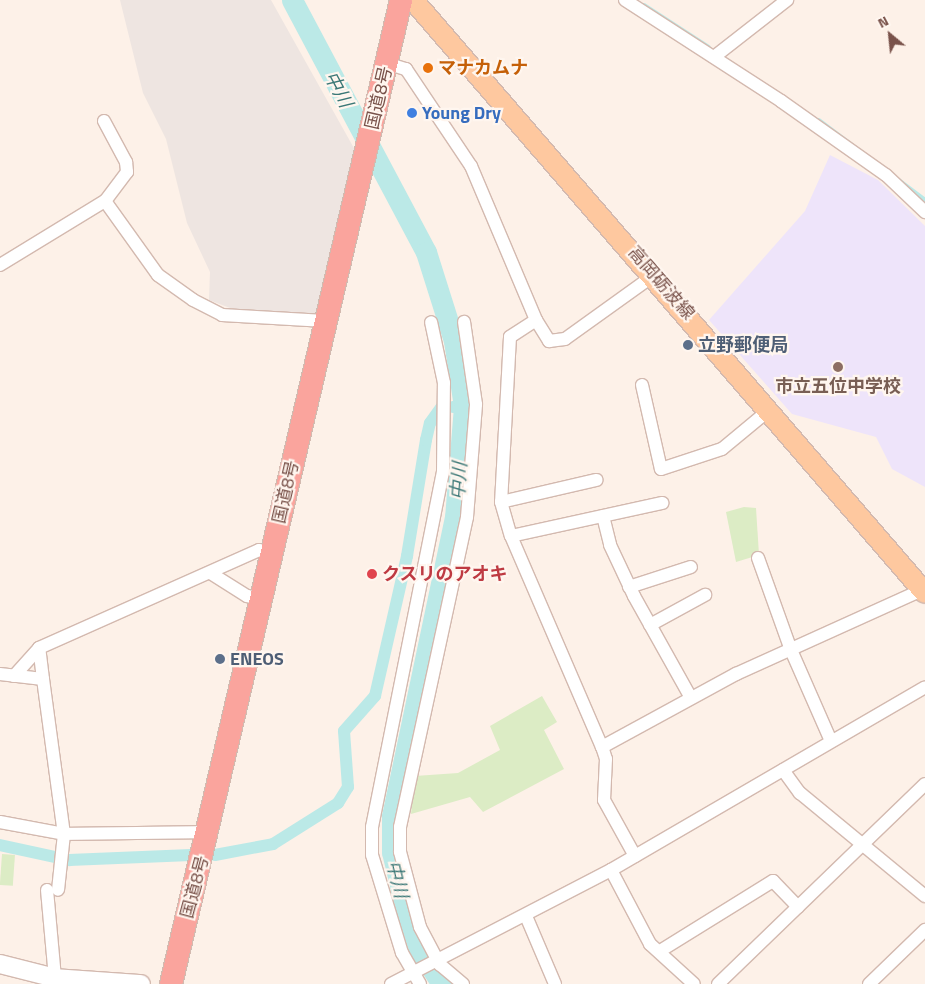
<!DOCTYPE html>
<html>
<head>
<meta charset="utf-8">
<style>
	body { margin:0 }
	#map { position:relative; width:925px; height:984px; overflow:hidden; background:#fdf1e8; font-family:"Titillium Web","Noto Sans JP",sans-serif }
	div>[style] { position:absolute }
	.industrial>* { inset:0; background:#eee5e1 }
	.education>* { inset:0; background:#eee4fa }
	.green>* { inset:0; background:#dcecc5; transform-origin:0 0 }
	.stream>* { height:4px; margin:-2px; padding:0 2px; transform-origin:2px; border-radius:2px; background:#bbe9e7 }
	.canal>* { height:12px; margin:-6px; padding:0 6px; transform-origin:6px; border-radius:6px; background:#bbe9e7 }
	.river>* { height:21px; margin:-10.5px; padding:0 10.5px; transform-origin:10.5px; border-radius:10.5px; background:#bbe9e7 }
	.roads { filter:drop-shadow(1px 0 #d3b9af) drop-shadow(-1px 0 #d3b9af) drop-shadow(0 1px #d3b9af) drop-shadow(0 -1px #d3b9af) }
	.street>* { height:12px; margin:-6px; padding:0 6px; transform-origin:6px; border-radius:6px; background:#fff }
	.secondary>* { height:18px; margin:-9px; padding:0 9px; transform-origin:9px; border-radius:9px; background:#fff }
	.primary>* { height:20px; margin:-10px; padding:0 10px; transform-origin:10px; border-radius:10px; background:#fec89f }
	.highway>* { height:22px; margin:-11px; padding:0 11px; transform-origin:11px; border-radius:11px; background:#faa49d }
	.dots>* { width:14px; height:14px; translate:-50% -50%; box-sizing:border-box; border:2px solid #fff6ef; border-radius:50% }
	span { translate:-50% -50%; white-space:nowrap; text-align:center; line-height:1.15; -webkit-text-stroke:4.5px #fff6ef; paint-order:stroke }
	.food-label { font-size:18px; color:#c56008; font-weight:700 }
	.left { translate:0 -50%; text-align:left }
	.street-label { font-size:18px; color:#79524a }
	.shop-label { font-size:18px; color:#366cbe; font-weight:700 }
	.service-label { font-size:18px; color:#4e5e75; font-weight:700 }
	.education-label { font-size:18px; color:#785e54; font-weight:700 }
	.health-label { font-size:18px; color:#be3a42; font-weight:700 }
	.water-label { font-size:19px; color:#3a7776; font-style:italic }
	.north { position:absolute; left:865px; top:10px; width:50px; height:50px; -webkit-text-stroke:4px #fff6ef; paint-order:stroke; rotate:332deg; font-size:14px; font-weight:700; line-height:20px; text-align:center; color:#79524a }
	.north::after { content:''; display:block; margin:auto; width:18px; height:22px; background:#79524a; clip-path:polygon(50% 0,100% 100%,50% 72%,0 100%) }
</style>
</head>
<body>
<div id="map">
	<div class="industrial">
		<div style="clip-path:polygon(120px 0,271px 0,355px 150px,315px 318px,246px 314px,209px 300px,210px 272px,187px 223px,166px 139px,143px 93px)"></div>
	</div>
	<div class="education">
		<div style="clip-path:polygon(830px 155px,878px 180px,925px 226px,925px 487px,892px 469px,876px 437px,792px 414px,709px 320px,805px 211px)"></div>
	</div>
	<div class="green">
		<div style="clip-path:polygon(744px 507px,756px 508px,759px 555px,736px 562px,726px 512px)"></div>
		<div style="clip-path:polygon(542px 696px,557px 722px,544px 730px,564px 769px,483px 812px,470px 797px,411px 814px,415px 776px,458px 773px,500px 750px,490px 726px)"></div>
		<div style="left:2px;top:854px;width:13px;height:31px;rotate:4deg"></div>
	</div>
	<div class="stream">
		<div style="left:644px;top:5px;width:77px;rotate:32.9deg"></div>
		<div style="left:819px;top:120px;width:133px;rotate:37deg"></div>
	</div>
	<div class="canal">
		<div style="left:453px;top:407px;width:11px;rotate:-5deg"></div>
		<div style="left:0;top:845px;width:71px;rotate:12.3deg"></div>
		<div style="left:69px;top:860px;width:122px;rotate:-2.3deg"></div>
		<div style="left:215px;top:855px;width:59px;rotate:-10.7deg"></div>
		<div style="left:273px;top:844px;width:77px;rotate:-32.2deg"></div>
		<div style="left:338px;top:803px;width:19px;rotate:-58deg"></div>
		<div style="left:348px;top:787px;width:56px;rotate:-94.1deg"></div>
		<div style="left:344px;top:731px;width:47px;rotate:-48.5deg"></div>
		<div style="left:375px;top:696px;width:144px;rotate:-77.1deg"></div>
		<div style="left:407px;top:556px;width:118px;rotate:-80.7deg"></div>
		<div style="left:426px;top:440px;width:17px;rotate:-77deg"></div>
		<div style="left:430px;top:423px;width:19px;rotate:-54deg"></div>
	</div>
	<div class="river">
		<div style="left:292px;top:0;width:285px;rotate:62deg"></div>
		<div style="left:426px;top:252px;width:93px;rotate:72.5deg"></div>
		<div style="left:454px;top:341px;width:66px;rotate:81.3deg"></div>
		<div style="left:464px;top:406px;width:111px;rotate:94.6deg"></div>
		<div style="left:455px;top:517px;width:306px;rotate:101.9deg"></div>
		<div style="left:392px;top:816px;width:36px;rotate:90deg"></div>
		<div style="left:392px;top:852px;width:59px;rotate:76.2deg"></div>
		<div style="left:406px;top:909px;width:42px;rotate:72deg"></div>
		<div style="left:419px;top:949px;width:42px;rotate:56.7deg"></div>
	</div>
	<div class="roads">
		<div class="street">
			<div style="left:625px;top:0;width:186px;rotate:32.9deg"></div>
			<div style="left:781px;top:101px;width:128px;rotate:35.2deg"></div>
			<div style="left:886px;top:175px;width:54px;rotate:43.5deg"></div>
			<div style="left:714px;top:57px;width:93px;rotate:-38deg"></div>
			<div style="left:386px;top:63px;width:21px;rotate:17deg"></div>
			<div style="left:406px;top:69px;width:117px;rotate:56.2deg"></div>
			<div style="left:471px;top:166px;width:167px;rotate:67.1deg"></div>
			<div style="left:536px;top:320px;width:25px;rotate:58deg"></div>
			<div style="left:549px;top:341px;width:16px;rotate:-7deg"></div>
			<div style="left:565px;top:339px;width:110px;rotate:-35.7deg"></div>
			<div style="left:104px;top:121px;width:47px;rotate:61.8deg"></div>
			<div style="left:126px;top:162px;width:10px;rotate:84deg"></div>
			<div style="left:127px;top:172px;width:36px;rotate:127deg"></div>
			<div style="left:0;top:265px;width:123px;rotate:-31.4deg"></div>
			<div style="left:105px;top:201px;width:91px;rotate:54.4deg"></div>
			<div style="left:158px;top:275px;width:43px;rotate:35.5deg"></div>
			<div style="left:193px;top:300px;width:33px;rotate:27deg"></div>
			<div style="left:222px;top:315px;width:103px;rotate:3.3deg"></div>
			<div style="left:536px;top:320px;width:31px;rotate:147deg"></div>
			<div style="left:510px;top:337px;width:165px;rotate:93.1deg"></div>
			<div style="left:501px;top:502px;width:35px;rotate:74deg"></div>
			<div style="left:511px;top:536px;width:230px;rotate:66.7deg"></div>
			<div style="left:642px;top:385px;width:86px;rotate:77.3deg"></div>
			<div style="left:661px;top:469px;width:64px;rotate:-18.2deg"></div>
			<div style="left:722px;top:449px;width:61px;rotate:-39.7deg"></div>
			<div style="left:501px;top:502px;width:98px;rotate:-13deg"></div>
			<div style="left:603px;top:516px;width:30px;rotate:76deg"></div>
			<div style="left:610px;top:545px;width:56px;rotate:64.8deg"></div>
			<div style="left:634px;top:596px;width:117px;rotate:60.8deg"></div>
			<div style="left:511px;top:536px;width:155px;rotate:-12.3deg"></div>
			<div style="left:758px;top:558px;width:98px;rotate:70.3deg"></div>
			<div style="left:791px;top:650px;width:99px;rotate:66.3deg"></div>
			<div style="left:212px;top:574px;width:41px;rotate:32.2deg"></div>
			<div style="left:247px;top:596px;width:15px;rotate:11deg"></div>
			<div style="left:629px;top:587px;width:65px;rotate:-17.9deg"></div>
			<div style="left:650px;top:625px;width:63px;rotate:-28.6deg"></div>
			<div style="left:0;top:674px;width:43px;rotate:6.6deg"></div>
			<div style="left:43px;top:679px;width:156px;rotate:82.3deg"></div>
			<div style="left:64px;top:834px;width:56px;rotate:96.1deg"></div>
			<div style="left:14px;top:676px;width:38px;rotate:-48deg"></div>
			<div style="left:43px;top:679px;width:31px;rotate:-97deg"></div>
			<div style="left:39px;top:648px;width:241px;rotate:-24deg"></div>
			<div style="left:259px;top:550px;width:13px;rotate:13deg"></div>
			<div style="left:783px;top:770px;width:29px;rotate:54deg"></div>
			<div style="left:800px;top:793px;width:162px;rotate:39.5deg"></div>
			<div style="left:0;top:822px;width:65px;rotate:10.6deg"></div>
			<div style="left:64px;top:834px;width:145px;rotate:-0.8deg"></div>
			<div style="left:635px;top:856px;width:64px;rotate:-119deg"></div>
			<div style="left:604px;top:800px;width:41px;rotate:-87.2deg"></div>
			<div style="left:606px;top:759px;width:13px;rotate:-108deg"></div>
			<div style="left:602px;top:747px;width:153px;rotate:-28.6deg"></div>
			<div style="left:736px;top:674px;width:204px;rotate:-24.3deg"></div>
			<div style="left:611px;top:870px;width:84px;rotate:62.2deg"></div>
			<div style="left:650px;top:944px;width:59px;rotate:42.3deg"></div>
			<div style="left:47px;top:890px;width:88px;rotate:84.8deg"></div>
			<div style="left:526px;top:916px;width:74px;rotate:66.9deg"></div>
			<div style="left:660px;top:951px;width:133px;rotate:-31.8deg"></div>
			<div style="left:773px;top:881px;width:36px;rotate:46deg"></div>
			<div style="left:391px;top:984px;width:248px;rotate:-27.4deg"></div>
			<div style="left:611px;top:870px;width:363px;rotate:-30.2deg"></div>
			<div style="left:420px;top:984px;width:36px;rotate:-120deg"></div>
			<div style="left:402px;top:953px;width:102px;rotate:-107deg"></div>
			<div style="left:372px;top:855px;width:28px;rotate:-90deg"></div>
			<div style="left:372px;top:827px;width:362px;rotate:-78.7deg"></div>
			<div style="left:443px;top:472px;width:89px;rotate:-89.4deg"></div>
			<div style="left:444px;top:383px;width:62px;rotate:-102deg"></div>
			<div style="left:463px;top:984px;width:30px;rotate:-140deg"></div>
			<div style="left:440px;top:965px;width:43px;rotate:-117.8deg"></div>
			<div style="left:420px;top:927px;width:78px;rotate:-104.9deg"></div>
			<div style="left:400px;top:852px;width:25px;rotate:-90deg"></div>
			<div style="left:400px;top:827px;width:317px;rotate:-77.8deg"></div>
			<div style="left:467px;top:517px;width:113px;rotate:-85.4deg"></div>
			<div style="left:476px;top:404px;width:83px;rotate:-98.3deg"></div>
			<div style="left:718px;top:984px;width:288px;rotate:-44deg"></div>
			<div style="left:869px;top:984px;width:78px;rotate:-44deg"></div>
		</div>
		<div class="secondary">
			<div style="left:0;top:964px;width:57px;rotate:14.3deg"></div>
			<div style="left:55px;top:978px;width:86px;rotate:4deg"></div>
		</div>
		<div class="primary">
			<div style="left:413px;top:0;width:783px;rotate:49.19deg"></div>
		</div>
		<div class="highway">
			<div style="left:171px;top:984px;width:1011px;rotate:-76.84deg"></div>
		</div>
	</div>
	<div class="dots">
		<div style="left:428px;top:68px;background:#e8710a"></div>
		<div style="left:412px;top:113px;background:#3f7fe0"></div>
		<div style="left:688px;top:345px;background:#5c6f8a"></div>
		<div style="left:838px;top:367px;background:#8d6e63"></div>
		<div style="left:372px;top:574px;background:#e0444e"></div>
		<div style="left:220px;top:659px;background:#5c6f8a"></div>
	</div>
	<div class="food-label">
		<span class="left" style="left:438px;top:68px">マナカムナ</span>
	</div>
	<div class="street-label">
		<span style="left:379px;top:98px;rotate:-77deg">国道8号</span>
		<span style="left:661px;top:283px;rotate:49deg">高岡砺波線</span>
		<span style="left:286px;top:492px;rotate:-77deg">国道8号</span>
		<span style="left:195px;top:887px;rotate:-75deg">国道8号</span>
	</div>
	<div class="shop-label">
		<span class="left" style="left:422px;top:113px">Young Dry</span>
	</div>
	<div class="service-label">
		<span class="left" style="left:698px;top:345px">立野郵便局</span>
		<span class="left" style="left:230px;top:659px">ENEOS</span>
	</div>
	<div class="education-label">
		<span style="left:838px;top:386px">市立五位中学校</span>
	</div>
	<div class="health-label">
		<span class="left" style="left:382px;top:574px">クスリのアオキ</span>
	</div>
	<div class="water-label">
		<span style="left:339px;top:89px;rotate:62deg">中川</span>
		<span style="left:458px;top:481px;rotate:-86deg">中川</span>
		<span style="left:398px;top:879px;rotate:76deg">中川</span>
	</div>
	<div class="north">N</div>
</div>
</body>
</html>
